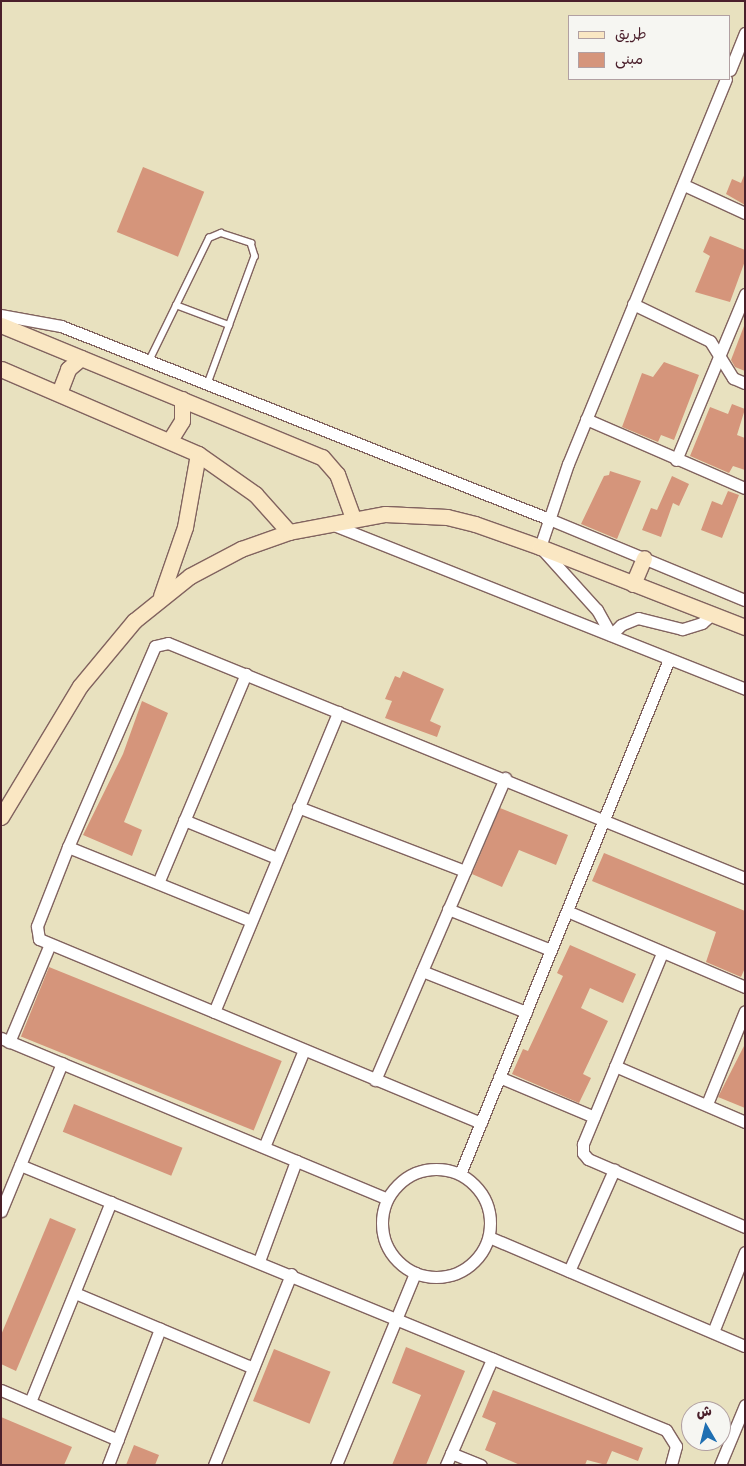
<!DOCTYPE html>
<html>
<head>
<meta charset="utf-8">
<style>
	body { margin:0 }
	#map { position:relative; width:746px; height:1466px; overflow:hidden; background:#e8e1bf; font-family:Itim,"Playpen Sans Arabic",sans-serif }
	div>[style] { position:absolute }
	.building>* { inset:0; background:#d5957b; transform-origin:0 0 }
	.roads { filter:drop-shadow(1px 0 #81635f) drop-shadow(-1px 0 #81635f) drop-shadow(0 1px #81635f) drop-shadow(0 -1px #81635f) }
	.service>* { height:5.5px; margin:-2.75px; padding:0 2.75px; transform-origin:2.75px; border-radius:2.75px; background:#fff }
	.minor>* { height:11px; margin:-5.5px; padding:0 5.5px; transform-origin:5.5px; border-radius:5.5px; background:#fff }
	.minor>.ring { margin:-5.5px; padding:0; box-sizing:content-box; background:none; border:11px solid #fff; border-radius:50% }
	.secondary>* { height:15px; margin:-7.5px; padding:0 7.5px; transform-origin:7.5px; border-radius:7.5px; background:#fae7c3 }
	span { translate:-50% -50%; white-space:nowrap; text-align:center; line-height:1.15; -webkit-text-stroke:4px #f6f6f2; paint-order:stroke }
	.frame { position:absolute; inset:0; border:2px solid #4a1f2b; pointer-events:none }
	.legend { position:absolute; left:568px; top:15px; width:162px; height:65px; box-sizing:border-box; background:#f6f6f2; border:1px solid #b1a0a2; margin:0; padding:6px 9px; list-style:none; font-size:15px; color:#4a1f2b }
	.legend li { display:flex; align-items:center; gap:10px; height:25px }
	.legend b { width:25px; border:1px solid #b1a0a2 }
	.north { position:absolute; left:681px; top:1401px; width:50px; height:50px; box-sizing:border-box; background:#f6f6f2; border:1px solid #b1a0a2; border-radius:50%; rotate:352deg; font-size:14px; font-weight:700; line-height:20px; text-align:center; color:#4a1f2b }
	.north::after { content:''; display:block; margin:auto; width:18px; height:22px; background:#1f6fb2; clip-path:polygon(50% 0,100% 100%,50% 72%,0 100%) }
</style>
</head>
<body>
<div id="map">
	<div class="building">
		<div style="left:143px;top:167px;width:66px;height:70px;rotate:22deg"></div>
		<div style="clip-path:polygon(745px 173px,745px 205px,726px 194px,732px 179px,741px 183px)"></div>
		<div style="clip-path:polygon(710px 236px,745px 250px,745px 261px,730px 302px,695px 292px,710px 256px,703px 252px)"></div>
		<div style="clip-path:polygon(744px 326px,745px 326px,745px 371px,735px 367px,731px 360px)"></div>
		<div style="clip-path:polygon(664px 362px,699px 375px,674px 440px,661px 435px,658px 442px,622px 427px,642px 373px,653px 377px)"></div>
		<div style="clip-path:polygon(732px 404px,745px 409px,737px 435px,745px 438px,745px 470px,733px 466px,729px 473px,690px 456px,710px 407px,728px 414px)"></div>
		<div style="clip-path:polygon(610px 471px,641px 481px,617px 539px,581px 524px,604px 476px,609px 475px)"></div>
		<div style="clip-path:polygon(672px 476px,689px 484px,679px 506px,673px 503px,661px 537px,642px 530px,651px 508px,657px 510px)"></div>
		<div style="clip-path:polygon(728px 491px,739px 495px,722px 538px,701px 530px,712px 501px,722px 505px)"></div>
		<div style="clip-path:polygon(403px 671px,444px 689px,430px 721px,441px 726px,437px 737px,385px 718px,392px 701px,385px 699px,395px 676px,400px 678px)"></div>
		<div style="clip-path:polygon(142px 701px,168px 713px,124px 822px,142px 830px,132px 856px,83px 835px,123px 754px)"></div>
		<div style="clip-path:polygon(500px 808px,568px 835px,556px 865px,519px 850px,502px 887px,472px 874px)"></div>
		<div style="clip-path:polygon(604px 853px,745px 911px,745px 968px,741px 977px,706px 962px,716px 932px,592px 881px)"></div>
		<div style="clip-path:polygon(570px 945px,636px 974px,623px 1003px,590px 988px,581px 1008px,608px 1021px,583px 1074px,591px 1078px,579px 1103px,512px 1074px,523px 1049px,528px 1051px,563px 976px,557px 973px)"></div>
		<div style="left:49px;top:967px;width:251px;height:75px;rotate:22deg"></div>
		<div style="clip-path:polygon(745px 1044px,745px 1108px,718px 1097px)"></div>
		<div style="left:74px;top:1104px;width:117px;height:30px;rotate:22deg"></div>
		<div style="clip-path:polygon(50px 1218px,76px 1229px,16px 1371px,1px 1364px,1px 1335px)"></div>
		<div style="clip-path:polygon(406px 1347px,465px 1371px,426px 1465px,392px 1465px,421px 1395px,392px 1383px)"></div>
		<div style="left:274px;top:1349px;width:61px;height:56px;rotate:22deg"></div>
		<div style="clip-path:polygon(493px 1390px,643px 1448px,638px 1461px,612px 1451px,606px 1465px,587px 1460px,585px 1465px,520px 1465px,485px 1450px,496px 1423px,482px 1417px)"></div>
		<div style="clip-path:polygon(1px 1417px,72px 1447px,64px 1465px,1px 1465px)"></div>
		<div style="clip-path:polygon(134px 1445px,159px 1455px,155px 1465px,126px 1465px)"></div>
	</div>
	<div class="roads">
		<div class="service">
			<div style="left:176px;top:305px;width:57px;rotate:20.7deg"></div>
			<div style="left:149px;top:361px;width:137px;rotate:-64deg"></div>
			<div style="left:209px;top:238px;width:13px;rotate:-23deg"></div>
			<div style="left:221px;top:233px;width:32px;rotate:18deg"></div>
			<div style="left:251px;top:243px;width:14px;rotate:73deg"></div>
			<div style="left:255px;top:256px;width:136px;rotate:110.2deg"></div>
		</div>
		<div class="minor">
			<div style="left:730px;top:70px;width:40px;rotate:-68deg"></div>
			<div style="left:684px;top:185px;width:67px;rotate:24.7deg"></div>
			<div style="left:633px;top:304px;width:85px;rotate:25.7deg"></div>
			<div style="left:710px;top:341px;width:44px;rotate:58.1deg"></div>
			<div style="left:733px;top:378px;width:13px;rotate:23deg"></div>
			<div style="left:1px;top:315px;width:61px;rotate:10.4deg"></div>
			<div style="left:61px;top:326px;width:525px;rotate:21.58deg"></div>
			<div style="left:549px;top:519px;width:212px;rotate:22.5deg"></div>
			<div style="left:586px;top:419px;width:173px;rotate:23.5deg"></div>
			<div style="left:676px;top:460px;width:180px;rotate:-67.4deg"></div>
			<div style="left:331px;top:524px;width:446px;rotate:21.7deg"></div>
			<div style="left:712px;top:614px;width:13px;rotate:138deg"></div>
			<div style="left:702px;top:623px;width:21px;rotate:163deg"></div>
			<div style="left:682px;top:629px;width:45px;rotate:-166deg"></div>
			<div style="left:638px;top:618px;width:18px;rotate:158deg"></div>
			<div style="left:621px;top:625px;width:14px;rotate:135deg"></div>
			<div style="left:611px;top:635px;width:29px;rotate:-119deg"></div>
			<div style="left:597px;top:610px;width:85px;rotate:-132.1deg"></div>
			<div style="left:540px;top:547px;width:88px;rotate:-71.4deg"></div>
			<div style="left:568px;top:464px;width:416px;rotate:-67.7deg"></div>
			<div style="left:298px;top:807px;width:179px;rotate:21deg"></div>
			<div style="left:184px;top:820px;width:100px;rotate:22.2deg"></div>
			<div style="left:68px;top:847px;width:197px;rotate:22deg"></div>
			<div style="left:158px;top:883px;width:227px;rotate:-67.2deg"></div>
			<div style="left:448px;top:909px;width:111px;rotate:21.7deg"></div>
			<div style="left:567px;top:911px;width:194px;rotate:23.1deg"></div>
			<div style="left:662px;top:953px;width:207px;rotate:112.5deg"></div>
			<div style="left:583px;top:1144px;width:9px;rotate:90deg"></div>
			<div style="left:583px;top:1153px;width:8px;rotate:50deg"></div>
			<div style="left:588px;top:1159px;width:171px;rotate:23.4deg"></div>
			<div style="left:422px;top:971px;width:112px;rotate:21.5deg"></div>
			<div style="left:214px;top:1012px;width:325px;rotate:-67.5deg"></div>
			<div style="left:1px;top:1038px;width:418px;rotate:22.6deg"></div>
			<div style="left:9px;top:1042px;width:106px;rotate:-67.3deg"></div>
			<div style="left:615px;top:1066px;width:142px;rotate:23.3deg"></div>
			<div style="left:499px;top:1077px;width:103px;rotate:22.8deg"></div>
			<div style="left:375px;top:1080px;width:329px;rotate:-66.7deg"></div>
			<div style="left:707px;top:1104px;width:100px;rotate:-67.8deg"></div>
			<div style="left:481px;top:1123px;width:479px;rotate:-157.4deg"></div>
			<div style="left:39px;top:939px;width:13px;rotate:-99deg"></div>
			<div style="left:37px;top:926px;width:85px;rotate:-68.6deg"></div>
			<div style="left:68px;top:847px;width:219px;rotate:-66.6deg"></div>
			<div style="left:155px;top:646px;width:13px;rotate:-13deg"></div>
			<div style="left:168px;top:643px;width:623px;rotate:22.16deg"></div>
			<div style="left:264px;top:1147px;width:105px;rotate:-67.6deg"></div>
			<div style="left:20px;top:1165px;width:698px;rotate:22.3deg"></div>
			<div style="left:666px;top:1430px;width:19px;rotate:58deg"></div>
			<div style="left:676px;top:1446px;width:20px;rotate:105deg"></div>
			<div class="ring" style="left:382px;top:1169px;width:97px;height:97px"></div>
			<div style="left:460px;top:1174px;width:556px;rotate:-67.91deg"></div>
			<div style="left:1px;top:1211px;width:160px;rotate:-67.6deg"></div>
			<div style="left:489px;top:1237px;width:278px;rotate:23.1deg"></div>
			<div style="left:259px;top:1261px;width:107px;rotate:-69.7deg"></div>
			<div style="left:569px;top:1271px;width:111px;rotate:-66deg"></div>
			<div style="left:75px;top:1293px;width:193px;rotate:22.8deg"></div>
			<div style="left:713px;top:1332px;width:86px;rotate:-68.2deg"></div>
			<div style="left:1px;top:1390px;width:127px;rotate:23.1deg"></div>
			<div style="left:30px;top:1402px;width:216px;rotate:-68deg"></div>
			<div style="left:451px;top:1453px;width:32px;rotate:22deg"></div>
			<div style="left:108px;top:1465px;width:146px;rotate:-69.1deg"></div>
			<div style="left:214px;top:1465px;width:206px;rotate:-68deg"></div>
			<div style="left:336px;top:1465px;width:208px;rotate:-67.6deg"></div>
			<div style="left:446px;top:1465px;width:116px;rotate:-66.5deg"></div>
			<div style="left:720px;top:1465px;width:65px;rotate:-67.4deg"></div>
		</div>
		<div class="secondary">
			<div style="left:1px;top:325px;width:347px;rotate:22.4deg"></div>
			<div style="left:322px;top:457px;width:23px;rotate:49deg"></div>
			<div style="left:337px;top:474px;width:47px;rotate:70deg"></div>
			<div style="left:1px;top:369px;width:215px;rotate:23.3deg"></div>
			<div style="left:198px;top:454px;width:70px;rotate:35.1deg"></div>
			<div style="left:255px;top:494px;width:51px;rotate:48.2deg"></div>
			<div style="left:59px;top:393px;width:26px;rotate:-69deg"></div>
			<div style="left:68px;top:369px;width:17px;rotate:-40deg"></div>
			<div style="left:170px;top:440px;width:22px;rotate:-58deg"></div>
			<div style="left:182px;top:421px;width:22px;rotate:-90deg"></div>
			<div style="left:633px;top:584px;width:28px;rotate:-67deg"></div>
			<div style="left:161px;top:596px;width:73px;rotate:-70.8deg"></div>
			<div style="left:185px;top:527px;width:74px;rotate:-79.9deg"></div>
			<div style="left:1px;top:817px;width:153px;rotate:-58.9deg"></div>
			<div style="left:80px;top:686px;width:85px;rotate:-50.3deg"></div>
			<div style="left:134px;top:621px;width:72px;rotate:-38.8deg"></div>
			<div style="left:190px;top:576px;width:58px;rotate:-27.9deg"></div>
			<div style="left:241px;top:549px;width:51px;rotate:-19.5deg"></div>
			<div style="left:289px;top:532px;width:98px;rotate:-10.6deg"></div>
			<div style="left:385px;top:514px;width:62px;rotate:2.8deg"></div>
			<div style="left:447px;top:517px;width:29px;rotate:14deg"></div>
			<div style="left:475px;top:524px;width:69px;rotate:19.5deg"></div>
			<div style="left:540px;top:547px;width:220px;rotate:21.3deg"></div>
		</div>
	</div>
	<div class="frame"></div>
	<ul class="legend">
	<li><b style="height:6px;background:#fae7c3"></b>طريق</li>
	<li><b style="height:14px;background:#d5957b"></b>مبنى</li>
	</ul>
	<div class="north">ش</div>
</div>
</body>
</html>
